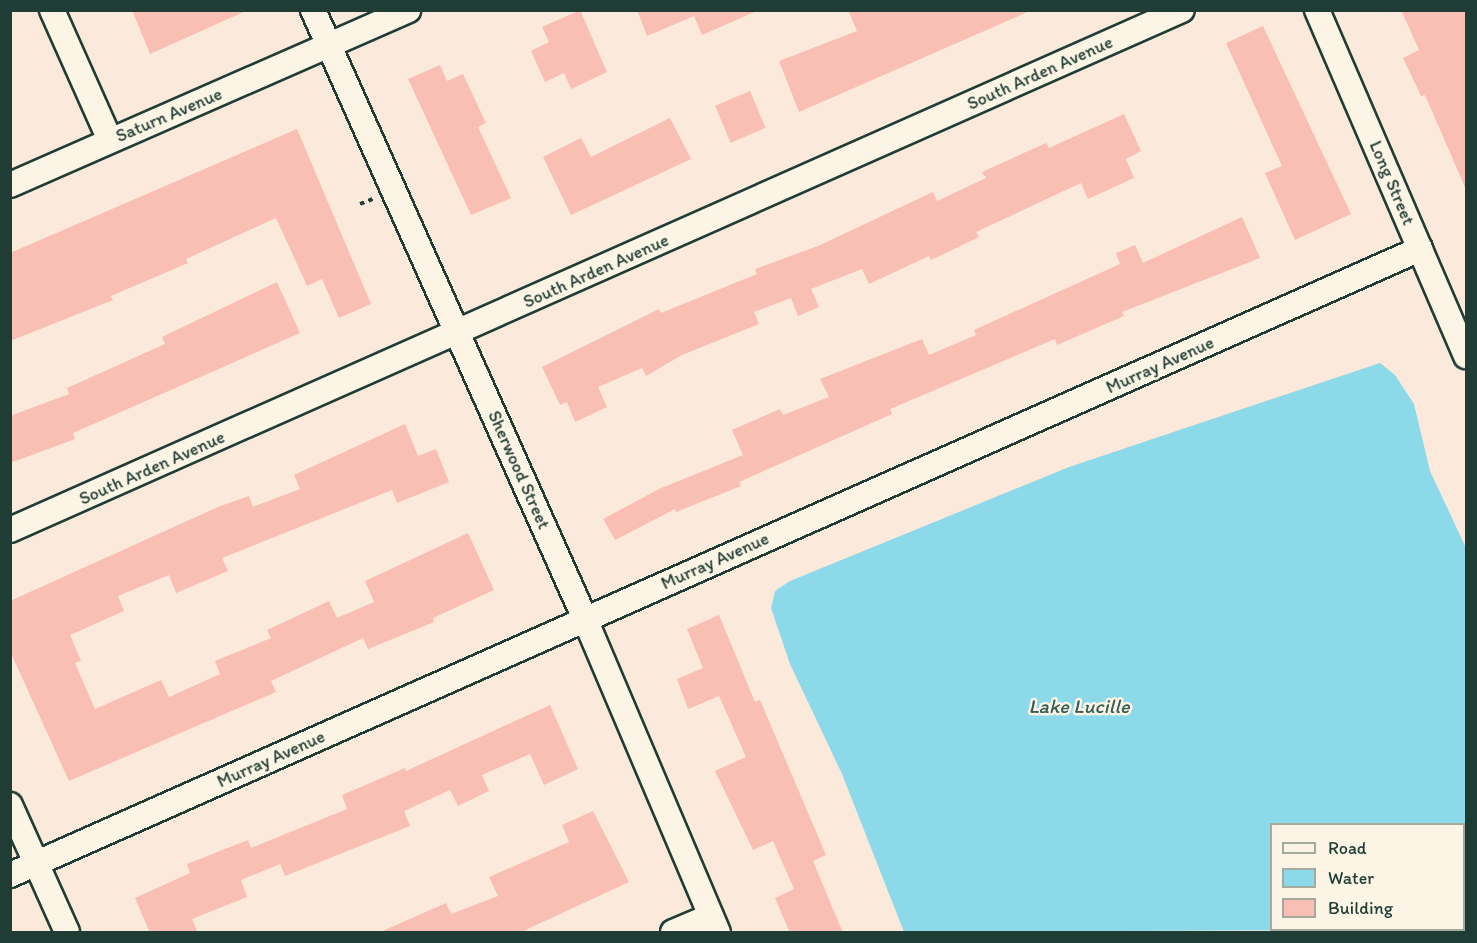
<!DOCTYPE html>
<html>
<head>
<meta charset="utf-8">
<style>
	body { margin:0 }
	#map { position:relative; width:1477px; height:943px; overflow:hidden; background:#fbeadb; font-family:Itim,sans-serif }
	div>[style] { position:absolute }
	.water>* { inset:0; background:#8cd9ea }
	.building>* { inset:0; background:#f9beb4; transform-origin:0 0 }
	.path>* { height:4px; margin-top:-2px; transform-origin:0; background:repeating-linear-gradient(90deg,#1f3d34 0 4.5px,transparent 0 9px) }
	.roads { filter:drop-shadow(2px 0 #1f3d34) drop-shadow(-2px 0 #1f3d34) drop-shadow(0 2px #1f3d34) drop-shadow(0 -2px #1f3d34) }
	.minor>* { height:24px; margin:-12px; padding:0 12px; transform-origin:12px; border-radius:12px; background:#fcf5e5 }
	span { translate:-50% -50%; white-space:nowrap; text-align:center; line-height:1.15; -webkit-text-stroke:5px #fcf5e5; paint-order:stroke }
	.street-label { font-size:18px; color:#1f3d34 }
	.water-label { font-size:20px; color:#355c58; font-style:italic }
	.frame { position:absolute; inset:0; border:12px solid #1f3d34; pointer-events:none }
	.legend { position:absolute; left:1270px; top:823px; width:195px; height:108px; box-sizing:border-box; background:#fcf5e5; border:2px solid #a4ab9e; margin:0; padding:8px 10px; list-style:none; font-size:18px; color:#1f3d34 }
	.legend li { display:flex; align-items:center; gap:12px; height:30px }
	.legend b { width:30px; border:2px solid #a4ab9e }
</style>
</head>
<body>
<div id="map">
	<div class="water">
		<div style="clip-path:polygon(1380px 363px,1395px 375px,1414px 404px,1430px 471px,1466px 548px,1466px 858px,1464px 859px,1464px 824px,1272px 824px,1272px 930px,1339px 930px,904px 932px,842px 774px,790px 664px,771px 608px,775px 591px,790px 581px,1069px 467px)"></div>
	</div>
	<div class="building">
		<div style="clip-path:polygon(132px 10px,248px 10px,150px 54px)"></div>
		<div style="clip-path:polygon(580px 10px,607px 72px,571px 89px,564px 73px,545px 82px,531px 51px,549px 42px,542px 27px)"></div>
		<div style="clip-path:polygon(637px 10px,759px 10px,702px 35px,694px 16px,647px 36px)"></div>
		<div style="clip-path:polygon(848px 10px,1032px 10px,799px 112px,779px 61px,857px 31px)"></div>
		<div style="clip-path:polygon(1401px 10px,1467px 10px,1467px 192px,1425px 95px,1421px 96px,1403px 58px,1419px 50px)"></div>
		<div style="clip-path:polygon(1263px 26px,1351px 214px,1295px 240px,1265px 173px,1282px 166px,1226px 43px)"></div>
		<div style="clip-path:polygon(440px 65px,447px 81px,463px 74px,486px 123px,478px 127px,511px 198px,471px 215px,408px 79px)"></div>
		<div style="left:750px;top:91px;width:40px;height:38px;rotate:67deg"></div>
		<div style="clip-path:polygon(1124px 114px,1141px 151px,1126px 159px,1134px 178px,1088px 199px,1081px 183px,976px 232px,979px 237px,931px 260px,929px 256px,869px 284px,862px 269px,811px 289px,819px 307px,798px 316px,791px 298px,754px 312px,759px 324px,682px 355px,646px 376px,642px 368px,598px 387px,607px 407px,575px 422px,567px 402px,560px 405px,542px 367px,659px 309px,661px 313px,757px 274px,755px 269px,818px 246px,933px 192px,937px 201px,986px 178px,982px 172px,1046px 143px,1049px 148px)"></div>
		<div style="clip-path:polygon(670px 118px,691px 159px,571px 215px,543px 157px,581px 138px,591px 157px)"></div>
		<div style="clip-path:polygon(297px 129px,371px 304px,339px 318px,322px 279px,307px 286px,276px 218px,186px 259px,188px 263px,111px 296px,113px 300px,10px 341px,10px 253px)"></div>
		<div style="clip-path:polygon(1242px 217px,1260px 258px,1122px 312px,1124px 316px,1057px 345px,1055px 339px,890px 409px,892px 414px,739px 482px,741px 486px,676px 512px,675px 509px,615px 540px,603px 519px,659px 489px,743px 455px,732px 430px,780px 409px,783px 415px,829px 397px,820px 379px,922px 339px,929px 355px,976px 335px,974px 330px,1120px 264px,1116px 253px,1135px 245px,1143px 263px)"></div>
		<div style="clip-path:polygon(277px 282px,300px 333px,73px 433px,75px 439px,10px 463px,10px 416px,69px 394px,67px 388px,165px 344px,162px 337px)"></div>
		<div style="clip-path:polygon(405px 424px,418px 456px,436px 449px,449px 482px,397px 503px,392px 490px,222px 558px,228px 571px,176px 593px,169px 575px,118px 596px,124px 611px,70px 635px,81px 661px,75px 663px,95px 709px,161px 680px,169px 697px,220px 674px,215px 661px,271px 638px,267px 630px,329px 601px,337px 618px,374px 602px,365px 581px,468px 533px,494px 590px,433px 618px,434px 622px,368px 649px,363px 638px,271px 681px,276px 692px,69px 781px,10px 651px,10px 601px,218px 507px,249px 496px,253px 507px,300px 489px,294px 475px)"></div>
		<div style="clip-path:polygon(719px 615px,755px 702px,760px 700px,826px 855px,813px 861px,843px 933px,790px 933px,775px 898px,794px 889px,773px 841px,753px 850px,715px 771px,746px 757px,719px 696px,688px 709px,677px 679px,703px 668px,687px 629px)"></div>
		<div style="clip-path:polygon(550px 705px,578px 769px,544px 785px,530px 754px,482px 775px,489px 791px,458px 806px,450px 790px,404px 811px,410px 826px,285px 876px,280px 864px,241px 880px,247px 897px,192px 919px,198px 933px,150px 933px,135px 898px,190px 873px,187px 864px,248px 840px,251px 848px,347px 809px,342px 795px,405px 768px,406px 771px)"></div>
		<div style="clip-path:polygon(593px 811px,629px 882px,519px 933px,378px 933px,446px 903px,451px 914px,498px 896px,489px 877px,569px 842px,562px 825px)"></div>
	</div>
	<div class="path">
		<div style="left:360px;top:204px;width:14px;rotate:-21deg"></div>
	</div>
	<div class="roads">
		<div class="minor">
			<div style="left:52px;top:10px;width:142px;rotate:66deg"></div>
			<div style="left:313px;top:10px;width:667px;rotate:65.93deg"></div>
			<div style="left:585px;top:619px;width:340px;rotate:67deg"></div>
			<div style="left:1317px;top:10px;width:377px;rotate:66.7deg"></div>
			<div style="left:10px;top:185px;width:435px;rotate:-23.7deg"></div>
			<div style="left:10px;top:530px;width:1282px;rotate:-23.93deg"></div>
			<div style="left:10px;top:805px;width:139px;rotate:65.8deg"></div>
			<div style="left:10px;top:875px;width:1543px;rotate:-23.94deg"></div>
			<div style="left:673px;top:932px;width:41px;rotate:-22.8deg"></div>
			<div style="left:1464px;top:932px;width:2px;rotate:-27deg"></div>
		</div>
	</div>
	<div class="street-label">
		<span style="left:1040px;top:73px;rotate:-24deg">South Arden Avenue</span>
		<span style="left:169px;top:115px;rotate:-23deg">Saturn Avenue</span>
		<span style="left:1392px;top:183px;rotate:67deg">Long Street</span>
		<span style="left:596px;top:271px;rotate:-24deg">South Arden Avenue</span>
		<span style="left:1160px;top:365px;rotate:-24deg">Murray Avenue</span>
		<span style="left:152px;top:468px;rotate:-24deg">South Arden Avenue</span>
		<span style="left:519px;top:470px;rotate:66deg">Sherwood Street</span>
		<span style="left:715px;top:561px;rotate:-24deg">Murray Avenue</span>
		<span style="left:271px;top:759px;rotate:-24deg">Murray Avenue</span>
	</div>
	<div class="water-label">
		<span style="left:1079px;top:706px">Lake Lucille</span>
	</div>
	<div class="frame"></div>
	<ul class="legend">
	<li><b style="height:8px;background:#fcf5e5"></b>Road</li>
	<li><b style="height:16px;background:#8cd9ea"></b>Water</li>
	<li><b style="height:16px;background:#f9beb4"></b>Building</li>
	</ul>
</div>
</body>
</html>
